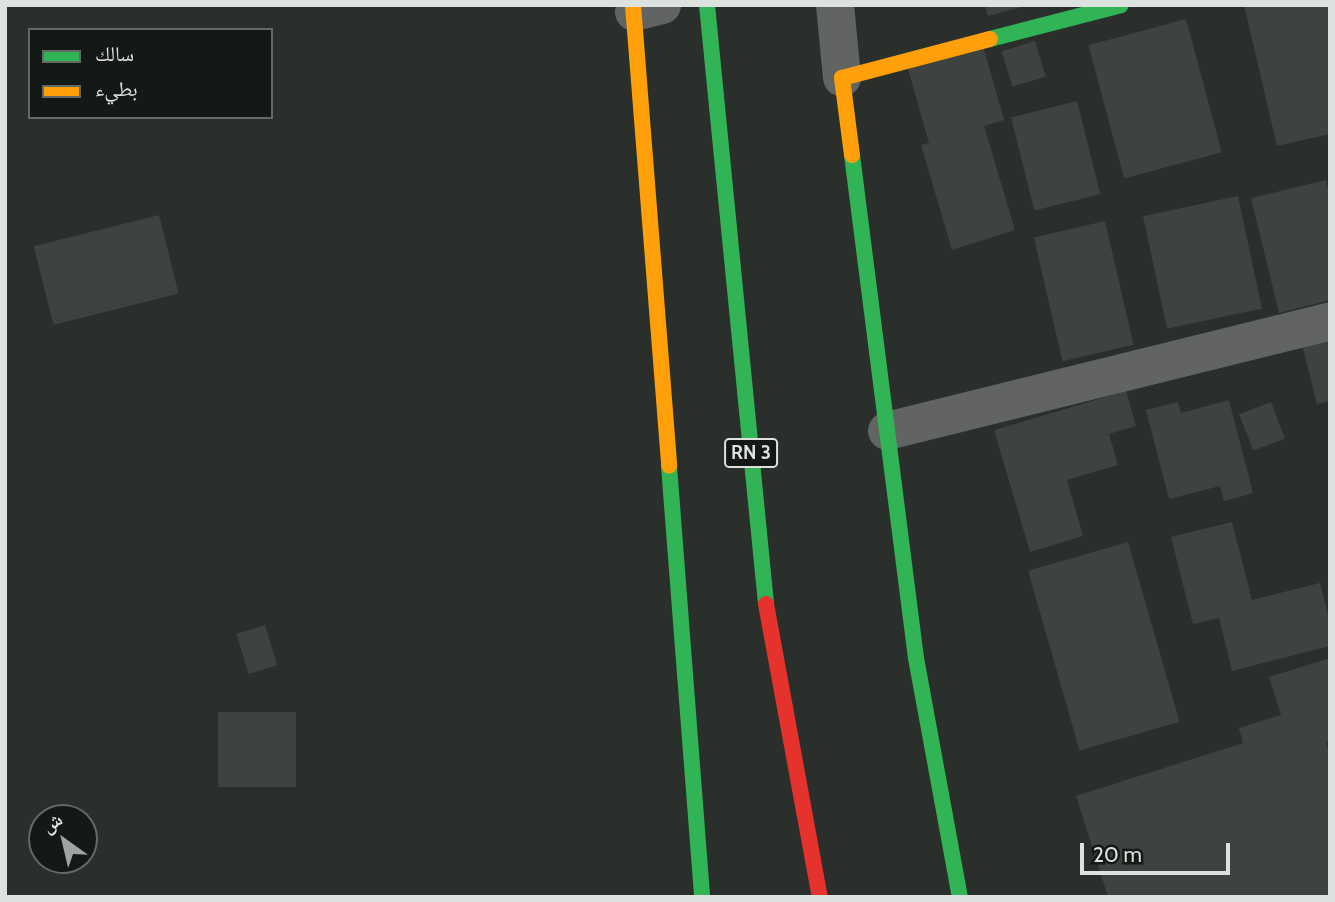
<!DOCTYPE html>
<html>
<head>
<meta charset="utf-8">
<style>
	body { margin:0 }
	#map { position:relative; width:1335px; height:902px; overflow:hidden; background:#2a2f2b; font-family:Cabin,"Noto Naskh Arabic",sans-serif }
	div>[style] { position:absolute }
	.building>* { inset:0; background:#3f4340; transform-origin:0 0 }
	.street>* { height:38px; margin:-19px; padding:0 19px; transform-origin:19px; border-radius:19px; background:#616462 }
	.fast>* { height:16px; margin:-8px; padding:0 8px; transform-origin:8px; border-radius:8px; background:#30b455 }
	.slow>* { height:16px; margin:-8px; padding:0 8px; transform-origin:8px; border-radius:8px; background:#ff9f0a }
	.jam>* { height:16px; margin:-8px; padding:0 8px; transform-origin:8px; border-radius:8px; background:#e5322d }
	span { translate:-50% -50%; white-space:nowrap; text-align:center; line-height:1.15; -webkit-text-stroke:7px #131915; paint-order:stroke }
	.shield-label span { padding:2px 5px; background:#131915; border:2px solid; border-radius:5px; -webkit-text-stroke-width:0 }
	.shield-label { font-size:19px; color:#dce3de; font-weight:700 }
	.frame { position:absolute; inset:0; border:7px solid #dce3de; pointer-events:none }
	.legend { position:absolute; left:28px; top:28px; width:245px; height:91px; box-sizing:border-box; background:#131915; border:2px solid #636a65; margin:0; padding:9px 12px; list-style:none; font-size:21px; color:#dce3de }
	.legend li { display:flex; align-items:center; gap:14px; height:35px }
	.legend b { width:35px; border:2px solid #636a65 }
	.north { position:absolute; left:28px; top:804px; width:70px; height:70px; box-sizing:border-box; background:#131915; border:2px solid #636a65; border-radius:50%; rotate:326deg; font-size:19px; font-weight:700; line-height:28px; text-align:center; color:#dce3de }
	.north::after { content:''; display:block; margin:auto; width:24px; height:32px; background:#9ea49f; clip-path:polygon(50% 0,100% 100%,50% 72%,0 100%) }
	.scale { position:absolute; left:1080px; top:843px; width:150px; height:32px; box-sizing:border-box; border:4px solid #dce3de; border-top:0; padding-left:9px; font-size:21px; line-height:24px; white-space:nowrap; color:#dce3de; -webkit-text-stroke:5px #131915; paint-order:stroke }
</style>
</head>
<body>
<div id="map">
	<div class="building">
		<div style="clip-path:polygon(985px 5px,1025px 5px,1025px 6px,988px 16px)"></div>
		<div style="clip-path:polygon(1244px 5px,1330px 5px,1330px 134px,1277px 146px)"></div>
		<div style="left:1186px;top:19px;width:138px;height:101px;rotate:75deg"></div>
		<div style="left:1035px;top:41px;width:37px;height:35px;rotate:73deg"></div>
		<div style="clip-path:polygon(983px 46px,1004px 120px,984px 126px,1015px 230px,952px 250px,921px 145px,929px 143px,908px 69px)"></div>
		<div style="left:1077px;top:101px;width:96px;height:68px;rotate:76deg"></div>
		<div style="clip-path:polygon(1326px 180px,1330px 197px,1330px 300px,1279px 313px,1251px 198px)"></div>
		<div style="left:1238px;top:196px;width:115px;height:97px;rotate:78deg"></div>
		<div style="left:159px;top:215px;width:81px;height:129px;rotate:76deg"></div>
		<div style="left:1105px;top:221px;width:127px;height:73px;rotate:77deg"></div>
		<div style="clip-path:polygon(1330px 337px,1330px 401px,1317px 404px,1302px 344px)"></div>
		<div style="clip-path:polygon(1126px 391px,1136px 426px,1109px 434px,1118px 465px,1067px 480px,1083px 536px,1030px 552px,994px 430px)"></div>
		<div style="clip-path:polygon(1229px 400px,1253px 493px,1224px 501px,1220px 486px,1169px 499px,1146px 410px,1178px 402px,1181px 413px)"></div>
		<div style="left:1271px;top:402px;width:39px;height:34px;rotate:69deg"></div>
		<div style="clip-path:polygon(1232px 522px,1252px 600px,1320px 583px,1330px 622px,1330px 646px,1232px 671px,1219px 618px,1193px 624px,1171px 537px)"></div>
		<div style="left:1128px;top:542px;width:187px;height:104px;rotate:74deg"></div>
		<div style="left:265px;top:625px;width:42px;height:30px;rotate:73deg"></div>
		<div style="clip-path:polygon(1330px 658px,1330px 742px,1326px 743px,1330px 754px,1330px 896px,1108px 897px,1076px 796px,1243px 743px,1239px 728px,1281px 715px,1269px 677px)"></div>
		<div style="left:218px;top:712px;width:78px;height:75px"></div>
	</div>
	<div class="street">
		<div style="left:835px;top:5px;width:73px;rotate:84.5deg"></div>
		<div style="left:634px;top:12px;width:29px;rotate:-14deg"></div>
		<div style="left:887px;top:431px;width:456px;rotate:-13.9deg"></div>
	</div>
	<div class="fast">
		<div style="left:707px;top:5px;width:602px;rotate:84.37deg"></div>
		<div style="left:990px;top:39px;width:135px;rotate:-14.5deg"></div>
		<div style="left:852px;top:155px;width:507px;rotate:82.75deg"></div>
		<div style="left:916px;top:658px;width:243px;rotate:79.6deg"></div>
		<div style="left:669px;top:466px;width:432px;rotate:85.6deg"></div>
	</div>
	<div class="slow">
		<div style="left:633px;top:5px;width:462px;rotate:85.5deg"></div>
		<div style="left:852px;top:155px;width:78px;rotate:-97.4deg"></div>
		<div style="left:842px;top:78px;width:153px;rotate:-14.8deg"></div>
	</div>
	<div class="jam">
		<div style="left:766px;top:604px;width:298px;rotate:79.6deg"></div>
	</div>
	<div class="shield-label">
		<span style="left:751px;top:453px">RN 3</span>
	</div>
	<div class="frame"></div>
	<ul class="legend">
	<li><b style="height:9px;background:#30b455"></b>سالك</li>
	<li><b style="height:9px;background:#ff9f0a"></b>بطيء</li>
	</ul>
	<div class="north">ش</div>
	<div class="scale">20 m</div>
</div>
</body>
</html>
